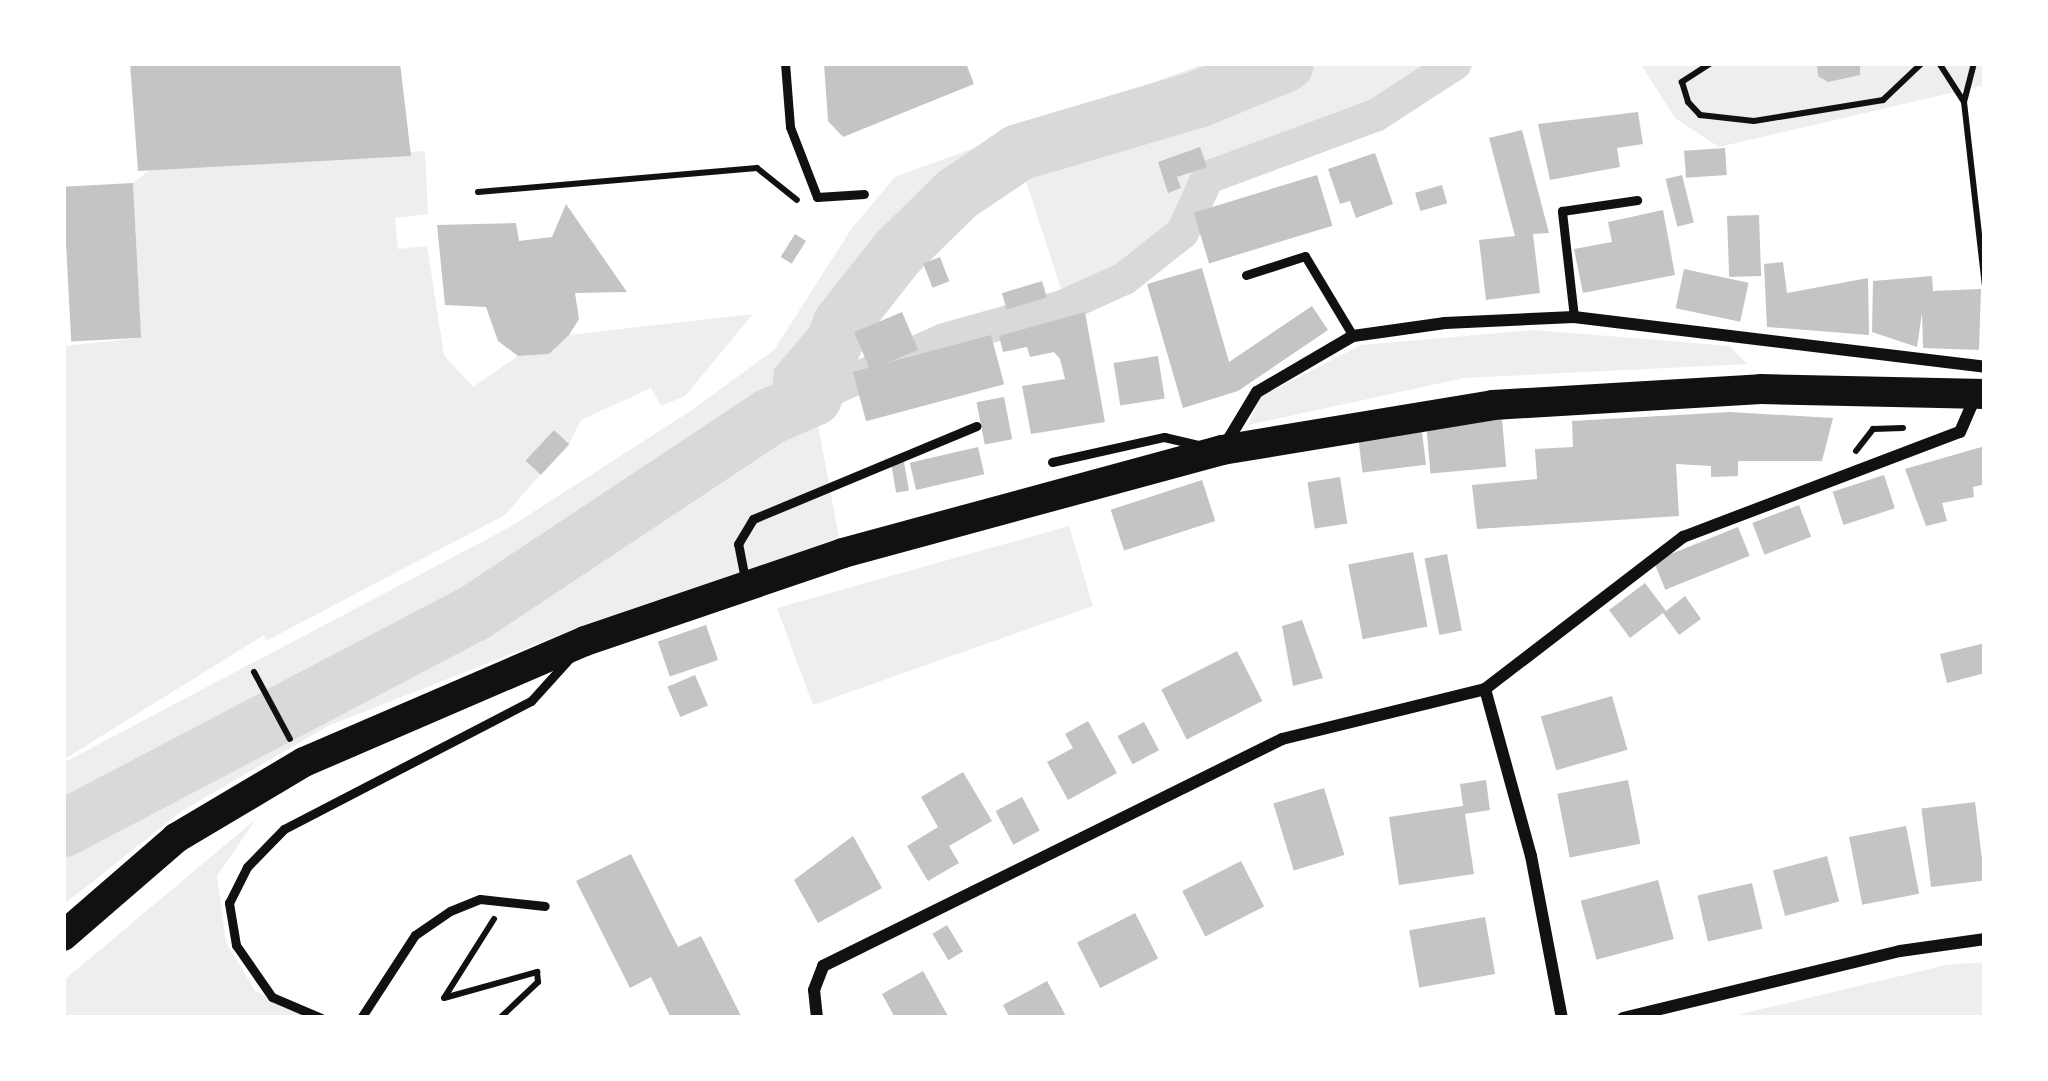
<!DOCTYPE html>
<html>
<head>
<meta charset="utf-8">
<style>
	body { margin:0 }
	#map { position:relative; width:2048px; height:1081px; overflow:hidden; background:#fff; font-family:Merriweather,serif }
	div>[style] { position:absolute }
	.green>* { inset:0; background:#eee }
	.water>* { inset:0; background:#d9d9d9 }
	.canal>* { height:33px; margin:-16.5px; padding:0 16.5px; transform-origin:16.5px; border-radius:16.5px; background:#d9d9d9 }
	.river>* { height:57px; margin:-28.5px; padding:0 28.5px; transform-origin:28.5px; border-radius:28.5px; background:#d9d9d9 }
	.building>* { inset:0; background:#c4c4c4; transform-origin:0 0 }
	.path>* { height:6px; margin:-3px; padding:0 3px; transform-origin:3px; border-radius:3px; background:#111 }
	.service>* { height:9px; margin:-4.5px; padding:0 4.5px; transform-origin:4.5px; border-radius:4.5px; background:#111 }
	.minor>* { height:12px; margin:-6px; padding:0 6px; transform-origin:6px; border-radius:6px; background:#111 }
	.primary>* { height:30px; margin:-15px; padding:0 15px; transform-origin:15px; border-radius:15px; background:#111 }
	span { translate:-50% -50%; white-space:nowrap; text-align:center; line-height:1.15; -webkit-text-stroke:12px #fff; paint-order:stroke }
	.frame { position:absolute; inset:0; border:66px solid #fff; pointer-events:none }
</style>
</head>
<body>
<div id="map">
	<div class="green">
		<div style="clip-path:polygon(1206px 63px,1464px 63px,1383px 119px,1201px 190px,1190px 235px,1137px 280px,1068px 311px,1017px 153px,956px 194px,816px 320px,767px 398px,767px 421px,813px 397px,840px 543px,587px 624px,328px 726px,182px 811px,63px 905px,63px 838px,74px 830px,63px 821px,63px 763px,510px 527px,692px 410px,774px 350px,852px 228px,895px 177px)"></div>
		<div style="clip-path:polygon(1640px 63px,1985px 63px,1985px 85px,1719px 147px,1675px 118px)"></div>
		<div style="clip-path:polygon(425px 151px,428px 214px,395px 218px,398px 249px,427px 246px,444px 355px,473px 387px,518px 356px,549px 354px,569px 335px,753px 314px,685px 396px,661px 406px,651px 388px,581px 420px,569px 444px,554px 430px,525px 461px,540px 475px,505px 515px,266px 641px,264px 635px,63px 760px,63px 346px,141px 338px,133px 183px,150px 170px)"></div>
		<div style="clip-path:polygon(1535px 330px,1730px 346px,1747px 364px,1464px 378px,1248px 425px,1260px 397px,1361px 345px)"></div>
		<div style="clip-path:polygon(1069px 526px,1093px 606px,813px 705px,777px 608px)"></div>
		<div style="clip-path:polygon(256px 819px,217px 876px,226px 942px,255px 991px,313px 1018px,63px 1018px,63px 981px)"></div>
		<div style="clip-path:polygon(1985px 962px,1985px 1018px,1725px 1018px,1946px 965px)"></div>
	</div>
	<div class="water">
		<div style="clip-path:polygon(896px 253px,841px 323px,813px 397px,770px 416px,774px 369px,816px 320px)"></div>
	</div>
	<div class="canal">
		<div style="left:813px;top:397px;width:143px;rotate:-23.9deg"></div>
		<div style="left:944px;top:339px;width:123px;rotate:-15.6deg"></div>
		<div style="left:1062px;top:306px;width:68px;rotate:-24.3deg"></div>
		<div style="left:1124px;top:278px;width:74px;rotate:-38.4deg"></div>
		<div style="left:1182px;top:232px;width:60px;rotate:-65.6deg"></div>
		<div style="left:1207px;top:177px;width:179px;rotate:-20.3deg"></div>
		<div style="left:1375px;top:115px;width:95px;rotate:-33deg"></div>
	</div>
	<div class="river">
		<div style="left:63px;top:828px;width:463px;rotate:-27.7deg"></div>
		<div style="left:473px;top:613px;width:356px;rotate:-33.6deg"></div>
		<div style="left:770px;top:416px;width:47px;rotate:-23.8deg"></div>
		<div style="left:813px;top:397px;width:79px;rotate:-69.3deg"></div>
		<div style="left:841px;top:323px;width:89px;rotate:-51.8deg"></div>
		<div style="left:896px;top:253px;width:84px;rotate:-44.5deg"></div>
		<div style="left:956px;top:194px;width:75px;rotate:-34.1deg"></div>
		<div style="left:1018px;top:152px;width:187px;rotate:-16.5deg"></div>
		<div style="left:1197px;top:99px;width:95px;rotate:-22.2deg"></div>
	</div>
	<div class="building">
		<div style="clip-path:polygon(130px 63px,400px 63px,411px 156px,138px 171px)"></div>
		<div style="clip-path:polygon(824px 63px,966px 63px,974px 84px,843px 137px,828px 121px)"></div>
		<div style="clip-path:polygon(1817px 63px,1860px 63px,1860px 75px,1828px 82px,1818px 76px)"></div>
		<div style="clip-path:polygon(1638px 112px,1643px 144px,1617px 148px,1620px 167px,1550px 180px,1538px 124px)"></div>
		<div style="clip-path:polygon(1522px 130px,1549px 233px,1533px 234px,1540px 293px,1486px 300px,1479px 240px,1515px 236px,1489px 138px)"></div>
		<div style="clip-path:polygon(1200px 147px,1207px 167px,1177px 177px,1181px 188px,1168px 193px,1158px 162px)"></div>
		<div style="left:1725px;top:148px;width:27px;height:41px;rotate:86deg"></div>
		<div style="clip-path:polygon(1375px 153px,1393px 204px,1356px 218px,1350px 201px,1340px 204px,1328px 169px)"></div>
		<div style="left:1317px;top:175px;width:53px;height:129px;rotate:73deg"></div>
		<div style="left:1682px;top:175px;width:49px;height:17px;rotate:76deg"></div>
		<div style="left:133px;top:183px;width:155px;height:70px;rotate:87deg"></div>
		<div style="left:1442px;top:185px;width:19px;height:28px;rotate:74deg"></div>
		<div style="clip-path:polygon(566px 204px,627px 292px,575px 293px,579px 319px,569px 335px,549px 354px,518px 356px,498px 341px,486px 307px,445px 305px,437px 225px,516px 223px,519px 241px,552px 237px)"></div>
		<div style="clip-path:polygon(1663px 210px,1675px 275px,1583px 293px,1574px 249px,1612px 242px,1608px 222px)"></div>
		<div style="left:1759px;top:215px;width:61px;height:32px;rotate:88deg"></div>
		<div style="left:795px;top:234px;width:13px;height:27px;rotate:32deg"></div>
		<div style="left:940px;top:257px;width:26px;height:18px;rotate:69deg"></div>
		<div style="clip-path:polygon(1783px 262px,1787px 293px,1868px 278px,1869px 335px,1767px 327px,1764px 264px)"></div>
		<div style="clip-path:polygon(1202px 268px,1229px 362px,1312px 306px,1328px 330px,1238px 391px,1183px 408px,1147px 284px)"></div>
		<div style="left:1684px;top:269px;width:66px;height:40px;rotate:12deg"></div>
		<div style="clip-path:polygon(1932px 276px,1933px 291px,1981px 289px,1979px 350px,1923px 348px,1922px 313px,1917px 347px,1872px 332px,1873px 281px)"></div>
		<div style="left:1042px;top:281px;width:17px;height:42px;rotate:73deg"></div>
		<div style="left:902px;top:312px;width:41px;height:52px;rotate:67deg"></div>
		<div style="clip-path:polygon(1085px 312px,1105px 422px,1031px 434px,1022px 386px,1065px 379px,1060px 359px,1054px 352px,1030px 357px,1027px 347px,1003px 352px,999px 336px)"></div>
		<div style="left:991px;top:335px;width:51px;height:143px;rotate:75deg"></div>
		<div style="left:1158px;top:356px;width:43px;height:45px;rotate:81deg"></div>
		<div style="left:1004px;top:397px;width:43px;height:28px;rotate:79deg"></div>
		<div style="clip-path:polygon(1730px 412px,1833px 418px,1822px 461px,1738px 461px,1738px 476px,1711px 477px,1711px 466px,1676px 464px,1679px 516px,1477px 529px,1472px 485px,1537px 479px,1535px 449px,1573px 447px,1572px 421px)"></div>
		<div style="left:1502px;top:419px;width:48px;height:76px;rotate:85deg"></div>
		<div style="left:554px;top:430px;width:21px;height:42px;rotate:43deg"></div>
		<div style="left:1422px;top:432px;width:33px;height:64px;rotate:83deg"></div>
		<div style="clip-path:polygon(1985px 446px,1985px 484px,1973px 487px,1974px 497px,1942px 503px,1947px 521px,1926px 526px,1905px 469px)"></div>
		<div style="left:978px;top:447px;width:28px;height:70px;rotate:77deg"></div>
		<div style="left:904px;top:462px;width:29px;height:13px;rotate:80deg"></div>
		<div style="left:1884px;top:475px;width:35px;height:54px;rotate:72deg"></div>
		<div style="left:1340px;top:477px;width:47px;height:33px;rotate:81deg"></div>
		<div style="left:1202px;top:480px;width:43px;height:96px;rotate:72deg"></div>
		<div style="left:1799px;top:505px;width:34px;height:50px;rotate:69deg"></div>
		<div style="left:1738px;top:527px;width:31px;height:91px;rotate:68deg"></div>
		<div style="left:1413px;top:552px;width:76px;height:66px;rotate:79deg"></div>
		<div style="left:1447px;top:554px;width:78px;height:23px;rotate:79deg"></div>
		<div style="clip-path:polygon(1645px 583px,1666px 611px,1685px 596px,1701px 619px,1679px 635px,1663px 613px,1630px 638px,1609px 610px)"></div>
		<div style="clip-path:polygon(1302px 620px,1323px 678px,1293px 686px,1282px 626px)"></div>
		<div style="left:706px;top:625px;width:37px;height:51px;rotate:71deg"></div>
		<div style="clip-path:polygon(1985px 643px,1985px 673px,1947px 683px,1940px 654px)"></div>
		<div style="left:1237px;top:651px;width:56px;height:85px;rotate:63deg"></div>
		<div style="left:695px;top:675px;width:33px;height:30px;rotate:67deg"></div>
		<div style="left:1612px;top:696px;width:56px;height:74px;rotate:74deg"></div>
		<div style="clip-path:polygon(1088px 721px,1117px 773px,1068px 800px,1047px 762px,1073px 748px,1065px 734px)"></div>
		<div style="left:1144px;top:722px;width:32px;height:30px;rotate:62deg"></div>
		<div style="clip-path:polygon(963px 772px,992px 821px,949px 846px,959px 863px,928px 881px,907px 846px,938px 827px,921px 797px)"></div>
		<div style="clip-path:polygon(1486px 780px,1490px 810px,1465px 814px,1474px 874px,1399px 885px,1389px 817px,1463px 806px,1460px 784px)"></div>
		<div style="left:1628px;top:780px;width:65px;height:72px;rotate:79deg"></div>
		<div style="left:1324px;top:788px;width:70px;height:53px;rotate:73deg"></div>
		<div style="left:1022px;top:797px;width:38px;height:30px;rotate:62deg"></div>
		<div style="left:1975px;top:802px;width:79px;height:54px;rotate:83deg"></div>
		<div style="left:1906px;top:826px;width:69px;height:58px;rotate:79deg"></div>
		<div style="clip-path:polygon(853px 836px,882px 888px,818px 923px,794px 880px)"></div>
		<div style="clip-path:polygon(631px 854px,678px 947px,701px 936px,742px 1018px,671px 1018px,651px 977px,630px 988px,576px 881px)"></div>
		<div style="left:1827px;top:856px;width:47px;height:56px;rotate:75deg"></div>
		<div style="left:1241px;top:861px;width:51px;height:66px;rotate:63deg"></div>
		<div style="left:1658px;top:880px;width:61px;height:80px;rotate:75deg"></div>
		<div style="left:1752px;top:883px;width:47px;height:56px;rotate:77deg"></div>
		<div style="left:1135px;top:913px;width:51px;height:65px;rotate:63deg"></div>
		<div style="left:1485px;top:917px;width:58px;height:77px;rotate:80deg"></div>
		<div style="left:947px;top:925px;width:31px;height:17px;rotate:59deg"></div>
		<div style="clip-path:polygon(923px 971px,949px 1018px,895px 1018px,882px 994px)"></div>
		<div style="clip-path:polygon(1047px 981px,1067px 1018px,1010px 1018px,1003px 1005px)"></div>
	</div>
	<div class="path">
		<div style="left:1711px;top:63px;width:35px;rotate:147deg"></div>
		<div style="left:1682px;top:82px;width:21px;rotate:73deg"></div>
		<div style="left:1688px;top:102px;width:18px;rotate:47deg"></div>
		<div style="left:1700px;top:115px;width:54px;rotate:6.3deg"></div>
		<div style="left:1754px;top:121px;width:131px;rotate:-9.2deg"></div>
		<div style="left:1883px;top:100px;width:54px;rotate:-43.5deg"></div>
		<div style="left:1939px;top:63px;width:46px;rotate:57.3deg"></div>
		<div style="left:1964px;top:102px;width:186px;rotate:83.5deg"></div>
		<div style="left:1964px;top:102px;width:40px;rotate:-75.6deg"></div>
		<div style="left:478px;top:192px;width:280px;rotate:-4.9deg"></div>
		<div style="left:757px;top:168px;width:51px;rotate:38.7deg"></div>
		<div style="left:1856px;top:451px;width:28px;rotate:-52deg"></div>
		<div style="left:1873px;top:429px;width:30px;rotate:-2deg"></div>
		<div style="left:254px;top:672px;width:76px;rotate:61.8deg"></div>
		<div style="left:494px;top:919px;width:93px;rotate:122.3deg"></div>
		<div style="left:444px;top:998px;width:97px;rotate:-15.6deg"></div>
		<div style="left:537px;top:972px;width:10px;rotate:84deg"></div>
		<div style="left:538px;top:982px;width:52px;rotate:136.5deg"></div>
	</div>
	<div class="service">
		<div style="left:785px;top:63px;width:64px;rotate:85.5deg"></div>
		<div style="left:790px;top:127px;width:75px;rotate:68.9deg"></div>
		<div style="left:817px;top:197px;width:47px;rotate:-3.7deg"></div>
		<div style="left:1246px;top:275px;width:62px;rotate:-17.9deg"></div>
		<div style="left:1305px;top:256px;width:93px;rotate:59deg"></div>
		<div style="left:1574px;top:317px;width:107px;rotate:-96.5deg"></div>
		<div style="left:1562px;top:211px;width:76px;rotate:-8.3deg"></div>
		<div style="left:1052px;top:462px;width:115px;rotate:-12.6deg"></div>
		<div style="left:1164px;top:437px;width:36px;rotate:13deg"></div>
		<div style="left:745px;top:579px;width:36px;rotate:-101deg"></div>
		<div style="left:738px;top:544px;width:29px;rotate:-59deg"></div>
		<div style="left:753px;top:519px;width:242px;rotate:-22.6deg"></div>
		<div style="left:321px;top:1018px;width:53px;rotate:-156.8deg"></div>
		<div style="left:272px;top:997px;width:63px;rotate:-124.7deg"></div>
		<div style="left:236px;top:945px;width:43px;rotate:-99.5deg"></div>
		<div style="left:229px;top:903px;width:40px;rotate:-63.4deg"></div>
		<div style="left:247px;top:867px;width:53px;rotate:-45.8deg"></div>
		<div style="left:284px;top:829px;width:278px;rotate:-27.4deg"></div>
		<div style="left:531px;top:701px;width:57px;rotate:-47.9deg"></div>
		<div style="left:361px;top:1018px;width:99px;rotate:-57deg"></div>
		<div style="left:415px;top:935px;width:42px;rotate:-34.4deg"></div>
		<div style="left:450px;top:911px;width:32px;rotate:-22deg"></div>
		<div style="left:480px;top:899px;width:65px;rotate:6.1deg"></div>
	</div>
	<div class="minor">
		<div style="left:1225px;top:445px;width:62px;rotate:-58.9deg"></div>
		<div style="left:1257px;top:392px;width:111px;rotate:-30.3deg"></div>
		<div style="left:1353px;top:336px;width:93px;rotate:-8deg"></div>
		<div style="left:1445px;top:323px;width:129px;rotate:-2.7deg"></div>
		<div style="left:1574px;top:317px;width:414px;rotate:6.9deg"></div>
		<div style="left:1485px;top:689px;width:173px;rotate:74.6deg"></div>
		<div style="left:1531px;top:856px;width:165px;rotate:79.2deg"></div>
		<div style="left:817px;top:1018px;width:28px;rotate:-96deg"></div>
		<div style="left:814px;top:990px;width:26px;rotate:-69deg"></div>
		<div style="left:823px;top:966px;width:512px;rotate:-26.31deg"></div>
		<div style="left:1282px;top:739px;width:209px;rotate:-13.8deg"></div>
		<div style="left:1485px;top:689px;width:250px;rotate:-37.5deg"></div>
		<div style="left:1683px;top:537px;width:296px;rotate:-20.8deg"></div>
		<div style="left:1960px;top:432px;width:40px;rotate:-66.6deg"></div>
		<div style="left:1623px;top:1018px;width:285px;rotate:-13.6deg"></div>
		<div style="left:1900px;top:951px;width:86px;rotate:-8deg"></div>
	</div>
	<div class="primary">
		<div style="left:63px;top:936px;width:150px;rotate:-40.9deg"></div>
		<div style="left:176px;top:838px;width:149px;rotate:-30.7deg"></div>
		<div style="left:304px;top:762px;width:306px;rotate:-23.3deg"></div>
		<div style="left:585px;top:641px;width:273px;rotate:-18.8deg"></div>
		<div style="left:843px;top:553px;width:393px;rotate:-15.2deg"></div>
		<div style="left:1222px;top:450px;width:275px;rotate:-9.4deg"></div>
		<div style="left:1493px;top:405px;width:268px;rotate:-3.4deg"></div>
		<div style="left:1761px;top:389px;width:224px;rotate:1.3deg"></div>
	</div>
	<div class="frame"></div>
</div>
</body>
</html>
